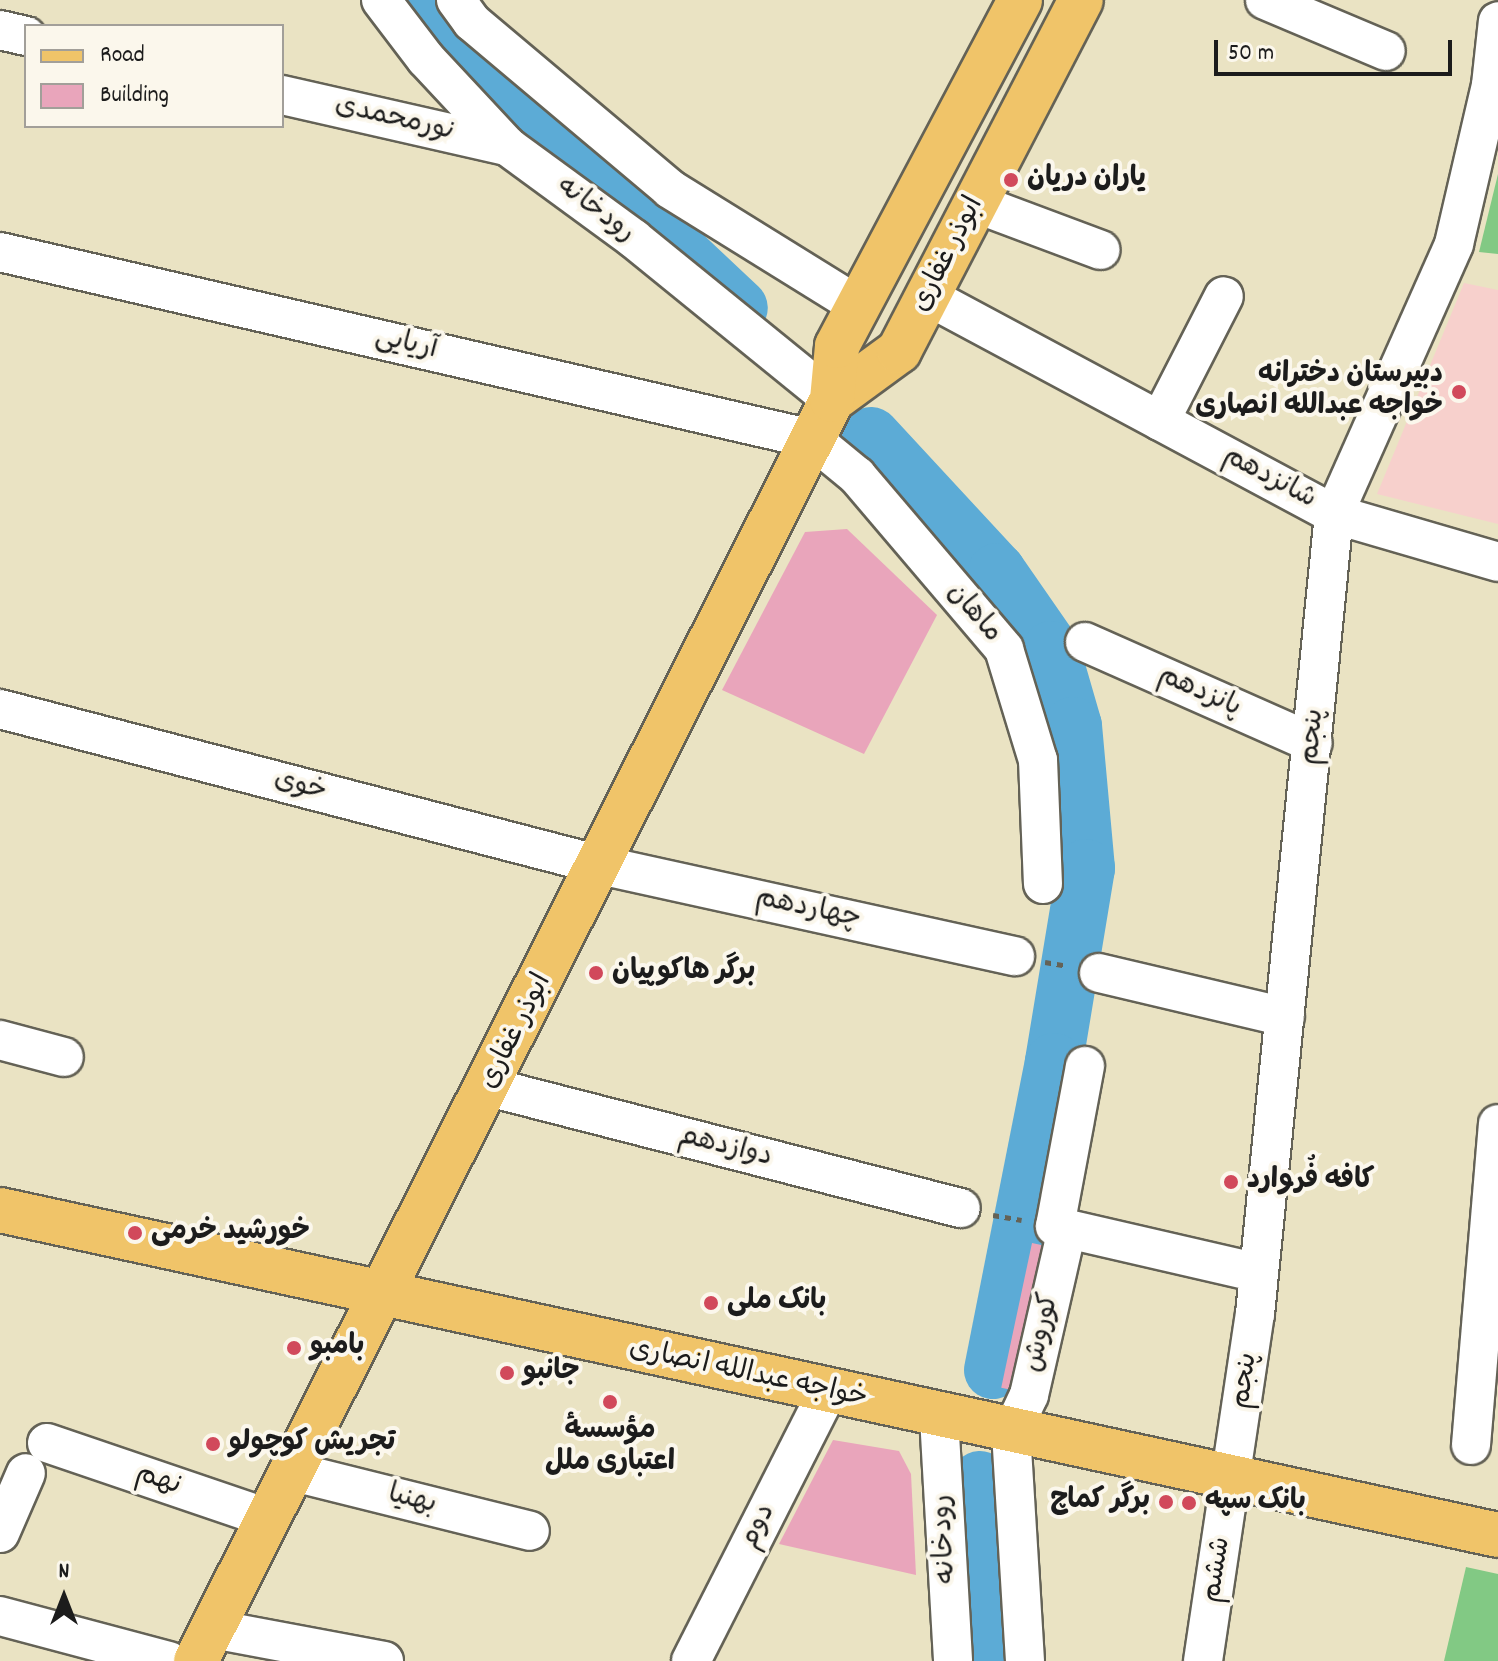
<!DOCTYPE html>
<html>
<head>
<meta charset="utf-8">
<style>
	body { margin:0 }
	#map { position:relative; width:1498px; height:1661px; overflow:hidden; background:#eae3c3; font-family:Dekko,"Playpen Sans Arabic",sans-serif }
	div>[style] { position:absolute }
	.built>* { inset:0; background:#f7d0cc }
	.green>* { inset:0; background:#82c984 }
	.river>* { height:58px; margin:-29px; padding:0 29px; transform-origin:29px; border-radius:29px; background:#5cabd6 }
	.building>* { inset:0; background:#e9a5bb; transform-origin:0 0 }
	.path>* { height:5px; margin-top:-2.5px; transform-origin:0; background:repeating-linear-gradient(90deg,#646256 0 6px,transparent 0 12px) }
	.roads { filter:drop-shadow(2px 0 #646256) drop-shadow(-2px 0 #646256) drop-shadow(0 2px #646256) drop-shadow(0 -2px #646256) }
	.minor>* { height:38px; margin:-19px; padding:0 19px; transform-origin:19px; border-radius:19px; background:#fff }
	.major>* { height:44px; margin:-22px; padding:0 22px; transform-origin:22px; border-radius:22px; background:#f0c469 }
	.dots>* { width:22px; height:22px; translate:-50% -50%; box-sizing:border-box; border:4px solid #fbf7ec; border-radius:50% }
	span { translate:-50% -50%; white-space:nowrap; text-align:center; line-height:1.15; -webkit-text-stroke:8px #fbf7ec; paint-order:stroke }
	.street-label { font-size:28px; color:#1c1c1c }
	.poi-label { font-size:28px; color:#1c1c1c; font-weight:700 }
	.left { translate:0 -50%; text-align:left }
	.right { translate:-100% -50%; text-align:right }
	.legend { position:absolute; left:24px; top:24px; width:260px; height:104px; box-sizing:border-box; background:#fbf7ec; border:2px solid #a29f99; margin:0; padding:10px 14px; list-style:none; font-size:24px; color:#1c1c1c }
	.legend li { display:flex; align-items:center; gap:16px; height:40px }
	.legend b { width:40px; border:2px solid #a29f99 }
	.north { position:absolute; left:24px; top:1557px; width:80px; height:80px; -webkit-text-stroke:6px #fbf7ec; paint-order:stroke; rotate:0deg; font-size:22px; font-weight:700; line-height:32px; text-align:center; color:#1c1c1c }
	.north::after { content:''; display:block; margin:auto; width:28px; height:36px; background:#1c1c1c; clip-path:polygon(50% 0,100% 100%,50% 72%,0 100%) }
	.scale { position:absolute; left:1214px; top:40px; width:238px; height:36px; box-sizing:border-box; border:4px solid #1c1c1c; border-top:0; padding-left:10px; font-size:24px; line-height:28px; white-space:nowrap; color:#1c1c1c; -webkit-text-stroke:6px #fbf7ec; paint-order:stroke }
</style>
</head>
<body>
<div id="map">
	<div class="built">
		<div style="clip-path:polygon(1464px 283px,1498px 290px,1498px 524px,1377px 494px)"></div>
	</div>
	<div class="green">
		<div style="clip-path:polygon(1498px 174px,1498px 254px,1479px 252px)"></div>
		<div style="clip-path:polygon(1466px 1567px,1498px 1574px,1498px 1661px,1444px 1661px)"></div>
	</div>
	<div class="river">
		<div style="left:412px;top:0;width:449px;rotate:43.3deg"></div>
		<div style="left:871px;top:436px;width:185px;rotate:47.2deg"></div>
		<div style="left:997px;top:572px;width:95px;rotate:55.3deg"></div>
		<div style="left:1051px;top:650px;width:79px;rotate:73.9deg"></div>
		<div style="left:1073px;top:726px;width:143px;rotate:84.8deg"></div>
		<div style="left:1086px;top:868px;width:197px;rotate:99.4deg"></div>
		<div style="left:1054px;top:1062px;width:314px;rotate:101.2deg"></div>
		<div style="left:980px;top:1480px;width:181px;rotate:87.2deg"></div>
	</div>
	<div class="building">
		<div style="clip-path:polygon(847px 529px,937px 615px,864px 754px,722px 690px,805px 532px)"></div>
		<div style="left:1032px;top:1243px;width:25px;height:148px;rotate:12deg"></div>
		<div style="clip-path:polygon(833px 1440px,899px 1451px,911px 1474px,916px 1575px,779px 1544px)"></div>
	</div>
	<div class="path">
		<div style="left:1045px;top:962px;width:22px;rotate:10deg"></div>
		<div style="left:993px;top:1215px;width:29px;rotate:10deg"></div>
	</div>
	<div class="roads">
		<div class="minor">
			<div style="left:381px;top:0;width:74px;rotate:52.7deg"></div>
			<div style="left:426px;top:59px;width:119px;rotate:47deg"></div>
			<div style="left:507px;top:146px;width:157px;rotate:36.2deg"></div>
			<div style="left:634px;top:239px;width:255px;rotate:39.1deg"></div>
			<div style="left:456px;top:0;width:27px;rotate:54deg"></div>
			<div style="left:472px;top:22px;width:259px;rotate:40.1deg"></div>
			<div style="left:670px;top:189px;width:222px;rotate:31.8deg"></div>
			<div style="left:1265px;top:0;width:131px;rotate:22.9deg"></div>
			<div style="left:0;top:30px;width:27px;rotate:13deg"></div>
			<div style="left:282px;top:95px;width:231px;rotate:12.8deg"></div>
			<div style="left:975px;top:203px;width:134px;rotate:20.5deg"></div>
			<div style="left:0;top:252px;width:833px;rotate:12.97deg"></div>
			<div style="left:812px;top:439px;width:58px;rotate:39.4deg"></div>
			<div style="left:857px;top:476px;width:227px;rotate:49.6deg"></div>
			<div style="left:1004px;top:649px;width:116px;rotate:73deg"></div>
			<div style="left:1038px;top:760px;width:124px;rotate:87.7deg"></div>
			<div style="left:927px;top:296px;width:462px;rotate:28.2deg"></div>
			<div style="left:1334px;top:514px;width:171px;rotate:16.3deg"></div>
			<div style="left:1160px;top:421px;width:140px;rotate:-62.9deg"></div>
			<div style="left:1085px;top:642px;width:249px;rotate:23.9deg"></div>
			<div style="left:0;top:709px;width:620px;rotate:14.57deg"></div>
			<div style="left:600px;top:865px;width:425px;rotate:12.4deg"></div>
			<div style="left:1099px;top:973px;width:191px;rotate:13.3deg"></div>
			<div style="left:0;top:1040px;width:66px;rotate:14.9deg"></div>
			<div style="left:1085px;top:1066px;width:163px;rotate:100.6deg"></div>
			<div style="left:1055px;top:1226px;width:209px;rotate:13deg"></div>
			<div style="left:489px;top:1087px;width:487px;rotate:14.4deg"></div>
			<div style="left:939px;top:1417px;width:244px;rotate:86.7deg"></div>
			<div style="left:47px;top:1443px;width:236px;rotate:18.8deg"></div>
			<div style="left:1471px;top:1445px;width:322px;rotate:-85.2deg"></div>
			<div style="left:294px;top:1472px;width:243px;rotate:14deg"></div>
			<div style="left:0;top:1533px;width:65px;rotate:-66.6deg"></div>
			<div style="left:0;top:1616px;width:175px;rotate:14.9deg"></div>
			<div style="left:213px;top:1629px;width:174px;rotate:10.6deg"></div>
			<div style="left:691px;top:1661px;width:301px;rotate:-63.1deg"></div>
			<div style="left:1025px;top:1661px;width:228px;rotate:-93.5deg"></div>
			<div style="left:1011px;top:1433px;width:42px;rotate:-64.7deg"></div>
			<div style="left:1029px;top:1395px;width:170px;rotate:-77.1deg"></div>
			<div style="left:1203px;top:1661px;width:351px;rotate:-81.5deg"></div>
			<div style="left:1255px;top:1314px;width:804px;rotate:-84.36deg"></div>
			<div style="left:1334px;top:514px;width:295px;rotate:-66deg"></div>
			<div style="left:1454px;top:244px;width:163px;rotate:-76.9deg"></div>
			<div style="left:1491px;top:85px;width:64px;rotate:-83.8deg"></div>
		</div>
		<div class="major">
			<div style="left:832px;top:400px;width:83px;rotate:-36.2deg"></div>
			<div style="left:899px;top:351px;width:395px;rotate:-62.6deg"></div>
			<div style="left:0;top:1210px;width:1533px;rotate:12.24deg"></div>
			<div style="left:196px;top:1661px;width:1412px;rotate:-63.24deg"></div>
			<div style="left:832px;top:400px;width:54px;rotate:-84.7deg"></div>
			<div style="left:837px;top:346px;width:391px;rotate:-62.1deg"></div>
		</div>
	</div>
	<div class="dots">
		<div style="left:1011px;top:180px;background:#d1495b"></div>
		<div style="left:1459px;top:392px;background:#d1495b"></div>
		<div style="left:596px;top:973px;background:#d1495b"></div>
		<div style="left:1231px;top:1182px;background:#d1495b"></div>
		<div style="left:135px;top:1233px;background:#d1495b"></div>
		<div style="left:711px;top:1303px;background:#d1495b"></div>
		<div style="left:294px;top:1348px;background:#d1495b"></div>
		<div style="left:507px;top:1373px;background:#d1495b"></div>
		<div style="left:610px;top:1402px;background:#d1495b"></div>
		<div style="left:213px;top:1444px;background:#d1495b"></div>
		<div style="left:1166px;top:1502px;background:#d1495b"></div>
		<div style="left:1189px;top:1503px;background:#d1495b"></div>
	</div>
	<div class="street-label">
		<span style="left:395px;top:120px;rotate:13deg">نورمحمدی</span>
		<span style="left:595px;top:211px;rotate:37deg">رودخانه</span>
		<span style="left:949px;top:255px;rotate:-63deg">ابوذر غفاری</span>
		<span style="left:406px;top:345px;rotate:13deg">آریایی</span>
		<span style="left:1269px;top:479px;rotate:28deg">شانزدهم</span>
		<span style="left:973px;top:614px;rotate:49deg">ماهان</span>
		<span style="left:1199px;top:693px;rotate:24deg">پانزدهم</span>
		<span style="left:1314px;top:737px;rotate:-85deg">پنجم</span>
		<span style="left:300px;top:787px;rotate:15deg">خوی</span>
		<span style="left:808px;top:910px;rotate:12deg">چهاردهم</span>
		<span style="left:517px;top:1032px;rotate:-63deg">ابوذر غفاری</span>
		<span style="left:725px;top:1148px;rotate:14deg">دوازدهم</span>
		<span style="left:1043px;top:1333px;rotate:-77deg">کوروش</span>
		<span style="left:748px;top:1375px;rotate:12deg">خواجه عبدالله انصاری</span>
		<span style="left:1246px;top:1381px;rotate:-82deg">پنجم</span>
		<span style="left:158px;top:1481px;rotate:19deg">نهم</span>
		<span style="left:412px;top:1501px;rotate:14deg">بهنیا</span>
		<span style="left:759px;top:1527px;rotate:-63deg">دوم</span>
		<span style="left:946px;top:1539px;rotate:-93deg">رودخانه</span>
		<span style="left:1218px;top:1570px;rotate:-81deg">ششم</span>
	</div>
	<div class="poi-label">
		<span class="left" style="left:1027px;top:180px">یاران دریان</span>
		<span class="right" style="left:1443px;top:392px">دبیرستان دخترانه<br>خواجه عبدالله انصاری</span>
		<span class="left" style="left:612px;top:973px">برگر هاکوپیان</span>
		<span class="left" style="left:1247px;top:1182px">کافه فُروارد</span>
		<span class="left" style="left:151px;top:1233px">خورشید خرمی</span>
		<span class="left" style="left:727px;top:1303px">بانک ملی</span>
		<span class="left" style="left:310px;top:1348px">بامبو</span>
		<span class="left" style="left:523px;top:1373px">جانبو</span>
		<span style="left:610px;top:1448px">مؤسسهٔ<br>اعتباری ملل</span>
		<span class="left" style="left:229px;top:1444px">تجریش کوچولو</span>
		<span class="right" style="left:1150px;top:1502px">برگر کماچ</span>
		<span class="left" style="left:1205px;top:1503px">بانک سپه</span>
	</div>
	<ul class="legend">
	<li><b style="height:10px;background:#f0c469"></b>Road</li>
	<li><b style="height:22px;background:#e9a5bb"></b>Building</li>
	</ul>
	<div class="north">N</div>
	<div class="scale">50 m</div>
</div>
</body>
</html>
